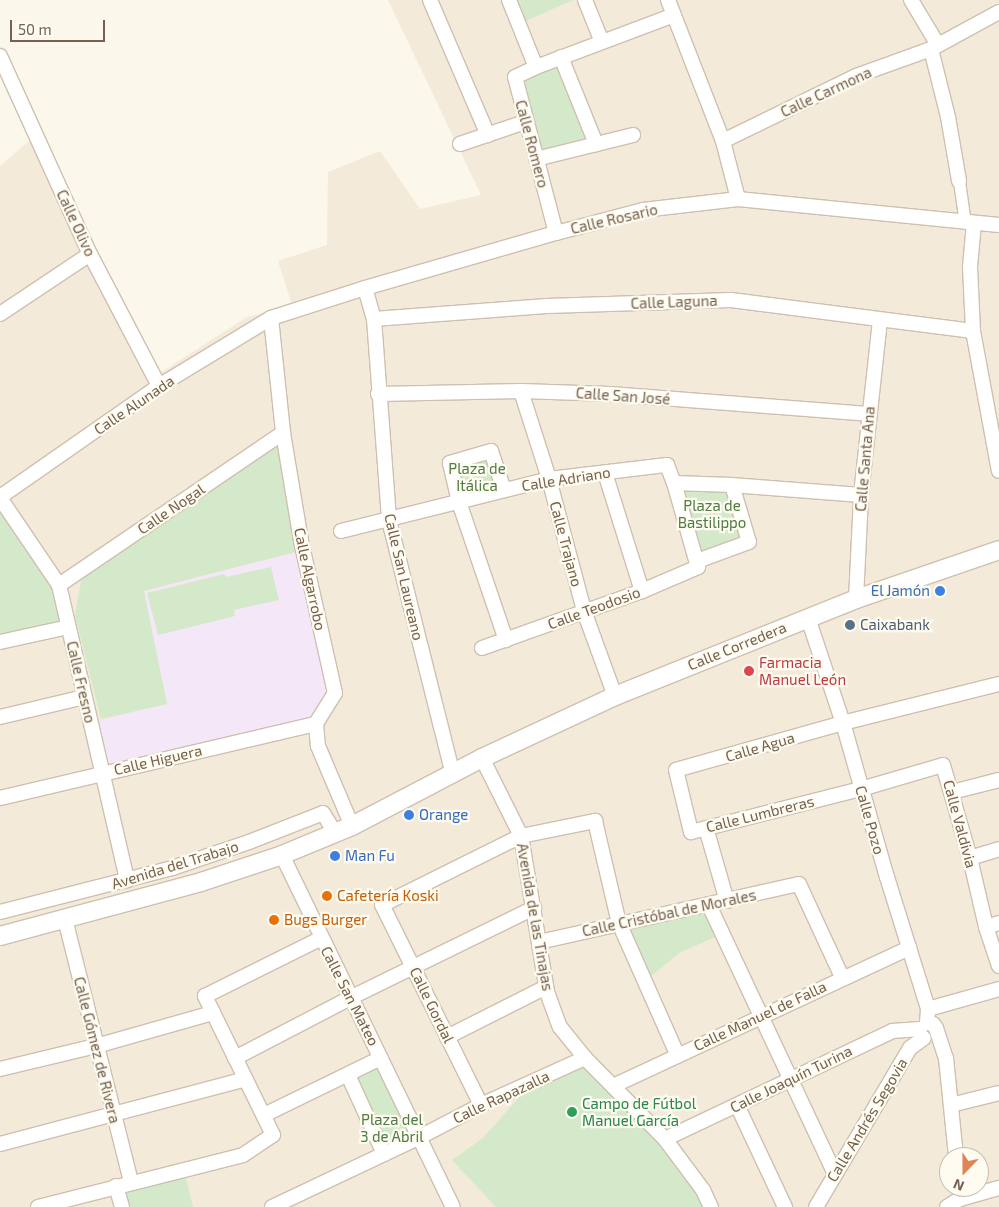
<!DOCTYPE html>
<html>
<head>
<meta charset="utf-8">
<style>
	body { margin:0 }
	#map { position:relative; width:999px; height:1207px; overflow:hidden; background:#fcf7eb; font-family:"Exo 2",sans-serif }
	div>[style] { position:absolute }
	.residential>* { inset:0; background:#f3ead9 }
	.education>* { inset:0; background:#f4e7f8 }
	.green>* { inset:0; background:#d3e9c9; transform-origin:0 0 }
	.roads { filter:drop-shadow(1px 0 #cec0b0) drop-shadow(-1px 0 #cec0b0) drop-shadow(0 1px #cec0b0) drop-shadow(0 -1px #cec0b0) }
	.pedestrian>* { height:11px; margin:-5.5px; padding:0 5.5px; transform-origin:5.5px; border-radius:5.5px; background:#fff }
	.minor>* { height:14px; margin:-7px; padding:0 7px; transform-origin:7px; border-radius:7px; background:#fff }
	.tertiary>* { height:18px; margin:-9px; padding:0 9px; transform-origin:9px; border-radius:9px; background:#fff }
	.dots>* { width:14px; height:14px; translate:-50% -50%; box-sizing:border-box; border:2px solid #fefbf1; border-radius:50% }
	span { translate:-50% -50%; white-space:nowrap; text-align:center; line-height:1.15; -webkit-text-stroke:4.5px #fefbf1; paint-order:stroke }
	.street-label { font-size:15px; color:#76614e }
	.park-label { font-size:15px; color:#507b47 }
	.shop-label { font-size:15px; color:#366cbe }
	.right { translate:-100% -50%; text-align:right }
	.left { translate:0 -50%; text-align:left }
	.service-label { font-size:15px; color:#4e5e75 }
	.health-label { font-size:15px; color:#be3a42 }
	.food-label { font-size:15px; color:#c56008 }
	.leisure-label { font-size:15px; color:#27864d }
	.north { position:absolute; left:939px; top:1147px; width:50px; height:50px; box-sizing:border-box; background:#fefbf1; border:1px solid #c8bdb0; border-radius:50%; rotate:202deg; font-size:14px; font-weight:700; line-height:20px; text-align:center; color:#76614e }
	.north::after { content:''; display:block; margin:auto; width:18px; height:22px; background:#de8457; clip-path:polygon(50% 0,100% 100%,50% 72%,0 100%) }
	.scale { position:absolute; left:10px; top:20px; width:95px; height:22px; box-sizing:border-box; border:2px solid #76614e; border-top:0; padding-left:6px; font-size:15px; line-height:18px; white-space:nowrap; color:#76614e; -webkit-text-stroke:4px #fefbf1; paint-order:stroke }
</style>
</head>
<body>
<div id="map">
	<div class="residential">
		<div style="clip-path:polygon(evenodd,388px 0,999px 0,999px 1207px,0 1207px,0 166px,36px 135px,160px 373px,247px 317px,292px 305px,278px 261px,327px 245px,328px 172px,380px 151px,420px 209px,481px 195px,388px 0,949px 1157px,979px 1157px,979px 1187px,949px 1187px,949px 1157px)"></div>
	</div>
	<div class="education">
		<div style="clip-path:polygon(303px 550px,335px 693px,316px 724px,102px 772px,90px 723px,167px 703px,143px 591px)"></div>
	</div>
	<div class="green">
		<div style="clip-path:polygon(509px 0,573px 0,519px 24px)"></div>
		<div style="clip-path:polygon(561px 57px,596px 144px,536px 159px,515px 77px)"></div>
		<div style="clip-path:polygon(283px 433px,303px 550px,144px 591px,167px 704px,101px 719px,75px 616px,83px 569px)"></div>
		<div style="left:491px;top:451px;width:41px;height:43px;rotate:72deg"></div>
		<div style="clip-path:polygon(674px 483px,732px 485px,749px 542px,697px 561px)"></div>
		<div style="clip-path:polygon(0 498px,59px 585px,68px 627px,0 642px)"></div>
		<div style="clip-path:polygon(271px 567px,279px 600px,234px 610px,235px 616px,158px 635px,147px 593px,224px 574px,226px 577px)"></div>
		<div style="clip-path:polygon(709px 905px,722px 934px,679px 953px,645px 981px,619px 923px)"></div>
		<div style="left:381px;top:1058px;width:88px;height:37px;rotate:65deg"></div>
		<div style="clip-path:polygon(585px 1058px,665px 1139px,711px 1207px,496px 1207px,452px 1160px,483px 1138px,534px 1081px)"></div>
		<div style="clip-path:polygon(184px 1169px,193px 1207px,122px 1207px,116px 1186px)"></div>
	</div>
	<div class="roads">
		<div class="pedestrian">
			<div style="left:959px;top:181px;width:42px;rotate:81.9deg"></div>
		</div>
		<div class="minor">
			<div style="left:430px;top:0;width:147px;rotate:66.8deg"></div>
			<div style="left:509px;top:0;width:72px;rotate:68.1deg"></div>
			<div style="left:585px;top:0;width:45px;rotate:68deg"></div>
			<div style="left:668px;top:0;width:151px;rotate:68.7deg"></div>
			<div style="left:723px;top:141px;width:60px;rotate:75.5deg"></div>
			<div style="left:911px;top:0;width:52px;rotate:59deg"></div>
			<div style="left:931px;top:49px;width:70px;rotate:76deg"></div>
			<div style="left:948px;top:117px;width:65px;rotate:80.2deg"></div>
			<div style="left:0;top:56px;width:217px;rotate:65.6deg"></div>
			<div style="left:90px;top:254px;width:149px;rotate:62.4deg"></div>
			<div style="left:561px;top:57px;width:94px;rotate:68.1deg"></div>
			<div style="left:723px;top:141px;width:148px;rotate:-26deg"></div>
			<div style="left:856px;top:76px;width:80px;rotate:-19.8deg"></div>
			<div style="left:931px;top:49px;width:77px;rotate:-28.6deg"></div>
			<div style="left:460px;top:144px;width:69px;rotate:-18.7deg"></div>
			<div style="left:536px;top:159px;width:100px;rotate:-13.9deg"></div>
			<div style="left:974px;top:223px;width:44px;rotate:95.2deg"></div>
			<div style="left:970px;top:267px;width:64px;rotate:87.3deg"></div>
			<div style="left:973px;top:331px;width:142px;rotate:79.5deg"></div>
			<div style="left:556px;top:233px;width:161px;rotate:-104.7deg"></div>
			<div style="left:515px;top:77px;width:23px;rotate:-25deg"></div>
			<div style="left:536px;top:67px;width:147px;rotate:-20.6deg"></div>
			<div style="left:365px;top:288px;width:32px;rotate:74deg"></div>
			<div style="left:374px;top:319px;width:202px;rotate:85.7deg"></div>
			<div style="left:389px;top:520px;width:263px;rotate:75.9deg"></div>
			<div style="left:0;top:314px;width:108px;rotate:-33.7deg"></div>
			<div style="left:271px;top:318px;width:116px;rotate:84deg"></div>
			<div style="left:283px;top:433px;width:109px;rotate:80.5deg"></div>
			<div style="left:301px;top:541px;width:156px;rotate:77.4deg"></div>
			<div style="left:335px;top:693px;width:36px;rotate:122deg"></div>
			<div style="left:316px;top:724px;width:22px;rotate:85deg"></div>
			<div style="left:318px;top:746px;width:87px;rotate:67deg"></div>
			<div style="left:374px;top:319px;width:173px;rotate:-4.3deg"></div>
			<div style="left:547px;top:306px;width:184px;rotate:-1.9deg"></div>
			<div style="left:731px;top:300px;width:244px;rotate:7.3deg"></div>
			<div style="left:521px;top:391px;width:92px;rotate:72.3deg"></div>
			<div style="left:549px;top:479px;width:137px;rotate:75.1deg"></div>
			<div style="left:584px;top:611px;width:90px;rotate:70deg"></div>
			<div style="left:378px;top:394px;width:143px;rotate:-1.2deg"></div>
			<div style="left:521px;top:391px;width:89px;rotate:1.9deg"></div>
			<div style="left:610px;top:394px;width:259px;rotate:4.4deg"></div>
			<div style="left:605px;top:473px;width:124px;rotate:72.6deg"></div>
			<div style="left:732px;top:485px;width:129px;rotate:4.4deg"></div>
			<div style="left:504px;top:490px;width:41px;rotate:-108.4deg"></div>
			<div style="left:491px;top:451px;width:43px;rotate:163.7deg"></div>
			<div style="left:450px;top:463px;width:40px;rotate:77deg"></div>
			<div style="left:459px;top:502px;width:146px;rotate:71.2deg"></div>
			<div style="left:0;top:497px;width:194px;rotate:-34.9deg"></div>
			<div style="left:159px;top:386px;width:131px;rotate:-31.3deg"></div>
			<div style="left:271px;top:318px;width:99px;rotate:-17.7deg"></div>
			<div style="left:365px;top:288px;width:199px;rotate:-16.1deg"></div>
			<div style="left:556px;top:233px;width:90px;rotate:-14.8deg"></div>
			<div style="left:643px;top:210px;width:96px;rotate:-6.6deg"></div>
			<div style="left:738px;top:199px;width:262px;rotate:5.7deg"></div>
			<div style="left:0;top:498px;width:105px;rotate:55.9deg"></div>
			<div style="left:59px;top:585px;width:303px;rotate:77deg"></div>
			<div style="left:341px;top:531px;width:214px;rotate:-14deg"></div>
			<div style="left:549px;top:479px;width:119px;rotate:-6.8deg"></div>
			<div style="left:667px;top:465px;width:19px;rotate:69deg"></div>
			<div style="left:59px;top:585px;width:271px;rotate:-34.2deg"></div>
			<div style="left:856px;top:599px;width:104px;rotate:-87.2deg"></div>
			<div style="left:861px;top:495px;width:176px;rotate:-83.8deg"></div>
			<div style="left:808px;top:618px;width:111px;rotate:71.6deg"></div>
			<div style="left:843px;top:723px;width:160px;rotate:74.1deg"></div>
			<div style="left:887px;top:877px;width:138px;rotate:72.7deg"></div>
			<div style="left:928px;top:1009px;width:14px;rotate:94deg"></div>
			<div style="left:0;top:642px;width:70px;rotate:-12.4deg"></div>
			<div style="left:482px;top:648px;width:170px;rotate:-19.6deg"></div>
			<div style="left:642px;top:591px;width:61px;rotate:-23.2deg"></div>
			<div style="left:698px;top:567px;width:87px;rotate:-105.9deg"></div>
			<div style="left:674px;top:483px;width:58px;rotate:2deg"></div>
			<div style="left:732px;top:485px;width:59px;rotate:73.4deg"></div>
			<div style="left:749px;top:542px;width:55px;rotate:159.9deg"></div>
			<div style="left:999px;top:684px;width:161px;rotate:166deg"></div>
			<div style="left:843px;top:723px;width:173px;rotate:164.3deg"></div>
			<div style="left:676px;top:770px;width:64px;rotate:76.4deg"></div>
			<div style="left:691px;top:832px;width:175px;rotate:-14.2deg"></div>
			<div style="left:861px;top:789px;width:85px;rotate:-16.3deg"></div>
			<div style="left:943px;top:765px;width:97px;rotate:73.8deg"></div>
			<div style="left:970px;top:858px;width:71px;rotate:76.9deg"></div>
			<div style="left:986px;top:927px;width:41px;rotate:71.6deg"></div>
			<div style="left:0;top:717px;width:86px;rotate:-13.4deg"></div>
			<div style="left:482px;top:758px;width:87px;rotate:63.4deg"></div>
			<div style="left:521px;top:836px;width:158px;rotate:80.5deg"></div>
			<div style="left:547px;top:992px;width:37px;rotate:70deg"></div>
			<div style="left:560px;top:1027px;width:40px;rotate:51deg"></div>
			<div style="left:585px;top:1058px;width:114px;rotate:45.4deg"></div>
			<div style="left:665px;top:1139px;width:64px;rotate:53.3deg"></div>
			<div style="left:703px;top:1190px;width:19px;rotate:65deg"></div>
			<div style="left:952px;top:792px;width:49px;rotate:-14.3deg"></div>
			<div style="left:0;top:798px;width:325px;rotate:-13.2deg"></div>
			<div style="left:706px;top:828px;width:76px;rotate:74deg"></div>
			<div style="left:282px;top:855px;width:391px;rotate:64.1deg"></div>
			<div style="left:970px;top:858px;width:30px;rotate:-17deg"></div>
			<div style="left:709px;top:905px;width:297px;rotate:64.9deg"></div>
			<div style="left:0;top:912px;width:178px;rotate:-14.3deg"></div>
			<div style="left:172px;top:868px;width:81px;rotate:-18.7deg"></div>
			<div style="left:249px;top:842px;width:79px;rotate:-21.4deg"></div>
			<div style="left:323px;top:813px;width:23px;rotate:59deg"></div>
			<div style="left:65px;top:919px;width:271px;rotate:75.9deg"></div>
			<div style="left:986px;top:927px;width:14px;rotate:-17deg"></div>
			<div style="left:539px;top:942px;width:266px;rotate:-12.6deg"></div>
			<div style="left:799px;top:884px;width:102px;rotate:65.2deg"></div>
			<div style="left:928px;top:1009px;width:74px;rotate:-15.7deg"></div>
			<div style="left:927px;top:1023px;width:6px;rotate:9deg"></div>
			<div style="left:933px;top:1024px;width:5px;rotate:53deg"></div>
			<div style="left:936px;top:1028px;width:32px;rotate:72deg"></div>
			<div style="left:946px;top:1058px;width:100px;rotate:84.2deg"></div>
			<div style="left:447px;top:1037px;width:111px;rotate:-26.8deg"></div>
			<div style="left:235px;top:1058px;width:132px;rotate:-27.5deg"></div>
			<div style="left:352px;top:997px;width:203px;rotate:-26.1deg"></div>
			<div style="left:0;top:1069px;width:99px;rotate:-13.5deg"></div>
			<div style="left:96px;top:1046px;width:122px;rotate:-15.8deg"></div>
			<div style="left:348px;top:1075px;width:87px;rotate:65.5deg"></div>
			<div style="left:613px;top:1086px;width:327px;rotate:-25deg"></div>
			<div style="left:481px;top:1105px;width:223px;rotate:-116.3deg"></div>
			<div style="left:382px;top:905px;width:155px;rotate:-26.4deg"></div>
			<div style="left:521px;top:836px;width:76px;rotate:-11.5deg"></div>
			<div style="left:595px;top:821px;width:105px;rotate:76.8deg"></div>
			<div style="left:619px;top:923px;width:145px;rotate:66.1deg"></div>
			<div style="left:737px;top:1105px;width:113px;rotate:64.8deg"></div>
			<div style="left:951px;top:1105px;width:49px;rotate:-14deg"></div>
			<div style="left:264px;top:1115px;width:130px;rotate:-26deg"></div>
			<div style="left:665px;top:1139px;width:251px;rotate:-25.4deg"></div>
			<div style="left:892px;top:1031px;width:28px;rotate:-4deg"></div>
			<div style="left:0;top:1144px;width:254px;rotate:-14.8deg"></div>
			<div style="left:116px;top:1186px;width:22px;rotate:74deg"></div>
			<div style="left:38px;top:1207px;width:211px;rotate:-14.2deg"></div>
			<div style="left:243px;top:1155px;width:36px;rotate:-34deg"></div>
			<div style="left:273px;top:1135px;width:155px;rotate:-116.1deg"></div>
			<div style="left:205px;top:996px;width:128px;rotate:-26.4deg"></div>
			<div style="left:272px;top:1207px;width:161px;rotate:-25.3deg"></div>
			<div style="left:418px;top:1138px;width:71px;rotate:-27.6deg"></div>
			<div style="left:481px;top:1105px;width:114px;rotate:-24.3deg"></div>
			<div style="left:816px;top:1207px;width:185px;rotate:-59.4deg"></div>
			<div style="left:910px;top:1048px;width:17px;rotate:-36deg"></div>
			<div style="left:947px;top:1207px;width:15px;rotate:-32deg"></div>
			<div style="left:960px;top:1199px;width:41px;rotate:-15.8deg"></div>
		</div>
		<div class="tertiary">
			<div style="left:0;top:936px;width:208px;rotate:-15deg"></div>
			<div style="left:201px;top:882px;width:85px;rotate:-18.4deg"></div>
			<div style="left:282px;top:855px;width:76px;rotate:-22.5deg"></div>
			<div style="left:352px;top:826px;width:147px;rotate:-27.6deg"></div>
			<div style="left:482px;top:758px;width:147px;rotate:-25deg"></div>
			<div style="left:615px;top:696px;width:260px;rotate:-21.9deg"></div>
			<div style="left:856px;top:599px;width:151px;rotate:-18.9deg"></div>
		</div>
	</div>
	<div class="dots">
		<div style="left:940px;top:591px;background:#3f7fe0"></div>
		<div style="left:850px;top:625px;background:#5c6f8a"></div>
		<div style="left:749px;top:671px;background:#e0444e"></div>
		<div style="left:409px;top:815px;background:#3f7fe0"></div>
		<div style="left:335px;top:856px;background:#3f7fe0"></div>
		<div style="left:327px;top:896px;background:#e8710a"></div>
		<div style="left:274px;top:920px;background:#e8710a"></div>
		<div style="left:572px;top:1112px;background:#2e9e5b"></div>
	</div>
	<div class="street-label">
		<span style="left:826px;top:92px;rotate:-25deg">Calle Carmona</span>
		<span style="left:532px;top:144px;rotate:75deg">Calle Romero</span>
		<span style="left:614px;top:219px;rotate:-13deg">Calle Rosario</span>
		<span style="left:76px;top:223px;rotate:65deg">Calle Olivo</span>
		<span style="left:674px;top:302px;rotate:-2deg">Calle Laguna</span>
		<span style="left:623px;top:396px;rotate:4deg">Calle San José</span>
		<span style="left:134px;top:405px;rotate:-34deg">Calle Alunada</span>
		<span style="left:865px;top:459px;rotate:-85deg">Calle Santa Ana</span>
		<span style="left:566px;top:479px;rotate:-9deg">Calle Adriano</span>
		<span style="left:171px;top:509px;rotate:-34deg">Calle Nogal</span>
		<span style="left:566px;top:544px;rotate:75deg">Calle Trajano</span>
		<span style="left:404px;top:577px;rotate:77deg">Calle San Laureano</span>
		<span style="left:310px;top:579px;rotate:78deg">Calle Algarrobo</span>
		<span style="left:594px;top:608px;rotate:-20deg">Calle Teodosio</span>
		<span style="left:737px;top:646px;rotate:-22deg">Calle Corredera</span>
		<span style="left:81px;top:682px;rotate:77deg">Calle Fresno</span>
		<span style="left:760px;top:747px;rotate:-16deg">Calle Agua</span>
		<span style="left:158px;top:760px;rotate:-13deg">Calle Higuera</span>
		<span style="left:760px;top:814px;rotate:-14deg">Calle Lumbreras</span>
		<span style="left:870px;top:820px;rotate:74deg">Calle Pozo</span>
		<span style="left:960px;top:824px;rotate:75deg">Calle Valdivia</span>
		<span style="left:175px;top:865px;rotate:-17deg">Avenida del Trabajo</span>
		<span style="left:669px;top:913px;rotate:-12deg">Calle Cristóbal de Morales</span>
		<span style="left:535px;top:917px;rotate:80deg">Avenida de las Tinajas</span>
		<span style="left:350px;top:996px;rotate:63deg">Calle San Mateo</span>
		<span style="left:432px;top:1005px;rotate:64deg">Calle Gordal</span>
		<span style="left:760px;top:1016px;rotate:-25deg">Calle Manuel de Falla</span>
		<span style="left:97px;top:1050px;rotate:76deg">Calle Gómez de Rivera</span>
		<span style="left:791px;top:1079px;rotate:-26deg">Calle Joaquín Turina</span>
		<span style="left:501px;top:1097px;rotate:-25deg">Calle Rapazalla</span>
		<span style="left:867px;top:1120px;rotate:-59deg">Calle Andrés Segovia</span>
	</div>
	<div class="park-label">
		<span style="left:477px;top:477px">Plaza de<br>Itálica</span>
		<span style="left:712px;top:514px">Plaza de<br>Bastilippo</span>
		<span style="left:392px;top:1128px">Plaza del<br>3 de Abril</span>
	</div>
	<div class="shop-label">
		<span class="right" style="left:930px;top:591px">El Jamón</span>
		<span class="left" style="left:419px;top:815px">Orange</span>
		<span class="left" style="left:345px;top:856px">Man Fu</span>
	</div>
	<div class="service-label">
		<span class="left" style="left:860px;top:625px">Caixabank</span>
	</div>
	<div class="health-label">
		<span class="left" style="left:759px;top:671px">Farmacia<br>Manuel León</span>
	</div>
	<div class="food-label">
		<span class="left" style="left:337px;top:896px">Cafetería Koski</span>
		<span class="left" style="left:284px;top:920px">Bugs Burger</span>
	</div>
	<div class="leisure-label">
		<span class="left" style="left:582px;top:1112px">Campo de Fútbol<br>Manuel García</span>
	</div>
	<div class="north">N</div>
	<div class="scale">50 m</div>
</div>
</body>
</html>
